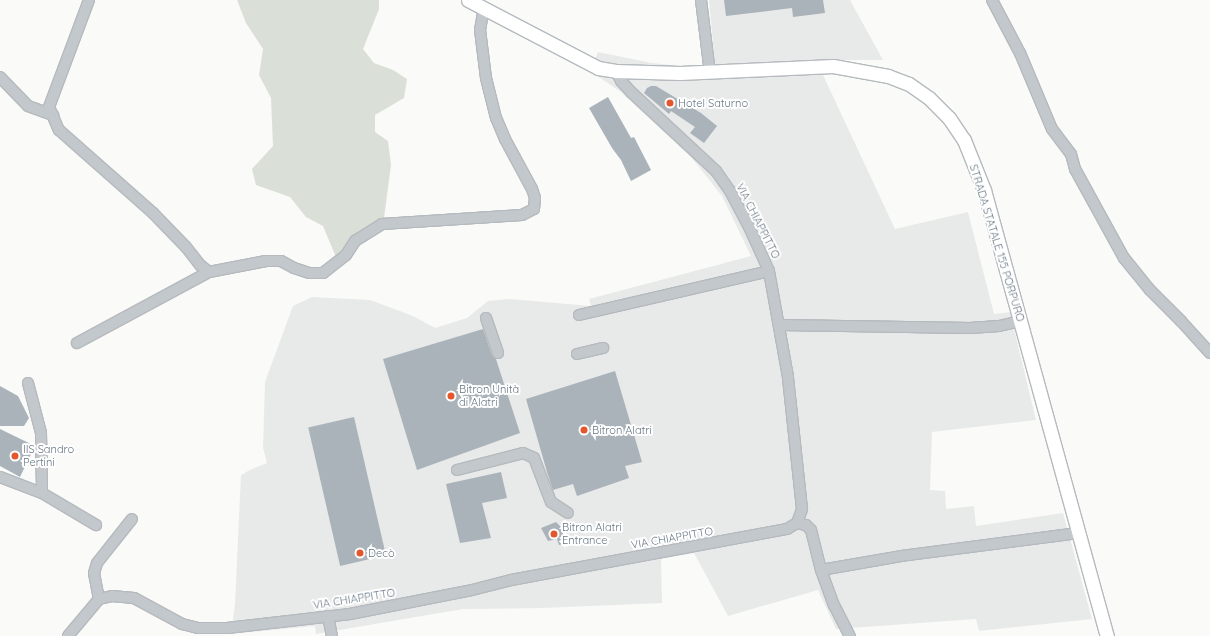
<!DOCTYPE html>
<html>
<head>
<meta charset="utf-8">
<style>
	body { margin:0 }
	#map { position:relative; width:1210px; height:636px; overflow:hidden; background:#fafaf8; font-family:Quicksand,sans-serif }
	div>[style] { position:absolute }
	.built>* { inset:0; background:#e8e9e9 }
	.green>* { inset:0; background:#dadfd7 }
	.building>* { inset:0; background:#aab3b9; transform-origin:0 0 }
	.roads { filter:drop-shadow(1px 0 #b5babe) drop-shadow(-1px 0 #b5babe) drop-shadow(0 1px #b5babe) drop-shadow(0 -1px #b5babe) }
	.minor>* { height:10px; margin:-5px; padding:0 5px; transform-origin:5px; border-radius:5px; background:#c3c8cc }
	.major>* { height:13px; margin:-6.5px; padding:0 6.5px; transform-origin:6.5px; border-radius:6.5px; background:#fff }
	.dots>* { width:11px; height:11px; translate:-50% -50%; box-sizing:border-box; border:2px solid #fff; border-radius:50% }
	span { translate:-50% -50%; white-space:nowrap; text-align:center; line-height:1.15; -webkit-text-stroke:4px #fff; paint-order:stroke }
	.poi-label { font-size:11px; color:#657683 }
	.left { translate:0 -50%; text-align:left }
	.street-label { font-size:11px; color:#657683 }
</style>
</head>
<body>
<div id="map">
	<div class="built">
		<div style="clip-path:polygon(709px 0,850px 0,883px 60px,816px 60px,895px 229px,968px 212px,994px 314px,1010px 312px,1036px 420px,932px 432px,930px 490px,945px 491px,946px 509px,974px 506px,976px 526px,1063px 513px,1092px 619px,979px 631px,976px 619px,836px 629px,818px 590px,728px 616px,694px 553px,661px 559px,662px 603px,543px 608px,463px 609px,316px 634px,315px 626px,231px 634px,235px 604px,241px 475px,250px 470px,267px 463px,263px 448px,265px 382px,293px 306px,312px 297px,370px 300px,413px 316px,435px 328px,467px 318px,488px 301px,509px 299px,591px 306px,589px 299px,751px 256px,722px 196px,691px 157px,621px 92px,590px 71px,598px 52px,652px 63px,679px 66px,715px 65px)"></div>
	</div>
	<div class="green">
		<div style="clip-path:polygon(237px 0,379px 0,379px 9px,363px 49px,374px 63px,393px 70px,407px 79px,404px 98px,375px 115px,375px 132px,388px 141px,391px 165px,384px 218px,359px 231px,336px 257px,323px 226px,306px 217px,290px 197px,256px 185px,252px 169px,273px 146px,271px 98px,259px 75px,263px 49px,246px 23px)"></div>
	</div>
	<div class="building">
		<div style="clip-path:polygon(724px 0,823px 0,825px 13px,793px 17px,792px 8px,726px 16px)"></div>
		<div style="clip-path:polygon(651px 86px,656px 86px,701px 113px,717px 126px,704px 143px,690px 133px,695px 127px,671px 111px,669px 114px,644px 93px,647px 88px)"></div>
		<div style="clip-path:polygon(608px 97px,631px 138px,634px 137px,651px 170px,631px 181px,621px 160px,612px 148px,589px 108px)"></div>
		<div style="clip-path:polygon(483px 329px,492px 355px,496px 359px,520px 433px,417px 470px,383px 359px)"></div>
		<div style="clip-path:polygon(615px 371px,642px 462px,625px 466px,629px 478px,577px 496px,573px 484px,553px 490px,547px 472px,526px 399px)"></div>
		<div style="clip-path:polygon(0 386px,18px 396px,29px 418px,24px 426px,0 426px)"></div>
		<div style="left:354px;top:417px;width:142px;height:47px;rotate:77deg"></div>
		<div style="clip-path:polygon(0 429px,35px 446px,20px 477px,0 466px)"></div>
		<div style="clip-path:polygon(501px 472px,507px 498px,482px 503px,491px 538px,460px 543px,446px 484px)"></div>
		<div style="clip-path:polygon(556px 522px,563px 529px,567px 543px,559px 545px,557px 539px,548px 541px,541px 528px)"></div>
	</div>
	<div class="roads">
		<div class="minor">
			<div style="left:89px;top:0;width:114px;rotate:110.5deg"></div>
			<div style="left:49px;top:107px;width:25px;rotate:67deg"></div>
			<div style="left:59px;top:130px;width:125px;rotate:41.4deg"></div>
			<div style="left:153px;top:213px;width:47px;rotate:45.9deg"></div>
			<div style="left:186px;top:247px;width:23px;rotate:52deg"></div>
			<div style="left:200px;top:265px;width:11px;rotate:38deg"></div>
			<div style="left:209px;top:272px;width:58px;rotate:-10.9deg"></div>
			<div style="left:266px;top:261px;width:15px"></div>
			<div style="left:281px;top:261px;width:15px;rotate:28deg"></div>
			<div style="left:294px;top:268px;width:16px;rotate:18deg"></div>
			<div style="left:309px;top:273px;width:14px"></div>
			<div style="left:323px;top:273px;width:29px;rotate:-38deg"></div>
			<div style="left:346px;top:255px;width:17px;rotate:-57deg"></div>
			<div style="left:355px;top:241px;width:32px;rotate:-32deg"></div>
			<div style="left:382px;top:224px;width:140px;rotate:-3.7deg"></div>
			<div style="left:522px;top:215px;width:13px;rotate:-27deg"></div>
			<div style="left:534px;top:209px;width:11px;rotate:-85deg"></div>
			<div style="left:535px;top:198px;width:9px;rotate:-108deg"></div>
			<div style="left:532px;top:189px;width:57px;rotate:-118.4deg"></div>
			<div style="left:505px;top:139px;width:23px;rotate:-113deg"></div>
			<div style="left:496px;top:118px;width:41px;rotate:-104deg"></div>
			<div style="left:486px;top:78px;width:48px;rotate:-97.1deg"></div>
			<div style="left:480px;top:30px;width:22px;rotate:-80deg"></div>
			<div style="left:701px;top:0;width:74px;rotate:83deg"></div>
			<div style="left:992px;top:0;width:60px;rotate:62.2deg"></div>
			<div style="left:1020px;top:53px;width:82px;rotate:67.2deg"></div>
			<div style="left:1052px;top:129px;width:31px;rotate:53deg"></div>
			<div style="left:1071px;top:154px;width:16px;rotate:75deg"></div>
			<div style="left:1075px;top:169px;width:102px;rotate:61.2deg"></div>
			<div style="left:1124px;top:258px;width:41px;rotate:50.9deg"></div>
			<div style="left:1150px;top:290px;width:44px;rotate:45deg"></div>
			<div style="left:1181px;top:321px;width:43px;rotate:47.8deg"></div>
			<div style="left:0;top:77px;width:40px;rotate:46deg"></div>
			<div style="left:28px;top:106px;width:27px;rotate:20deg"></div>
			<div style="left:579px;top:315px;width:195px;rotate:-13deg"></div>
			<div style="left:486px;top:318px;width:37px;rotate:71deg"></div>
			<div style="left:780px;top:325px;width:190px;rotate:0.9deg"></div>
			<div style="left:970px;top:328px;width:29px;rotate:-4deg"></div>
			<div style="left:999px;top:326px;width:23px;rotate:-13deg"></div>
			<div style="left:77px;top:343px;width:150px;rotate:-28.3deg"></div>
			<div style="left:577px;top:354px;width:27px;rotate:-13deg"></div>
			<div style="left:28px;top:383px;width:52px;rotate:75.4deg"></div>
			<div style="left:41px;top:433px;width:60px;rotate:89deg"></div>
			<div style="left:457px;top:470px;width:68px;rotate:-14.4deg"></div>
			<div style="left:523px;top:453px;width:12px;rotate:24deg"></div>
			<div style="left:534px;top:458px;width:47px;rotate:68.9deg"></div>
			<div style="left:551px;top:502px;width:20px;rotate:33deg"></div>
			<div style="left:0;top:477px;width:45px;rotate:20.9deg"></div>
			<div style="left:42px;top:493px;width:63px;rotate:30.7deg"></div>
			<div style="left:797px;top:523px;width:9px;rotate:13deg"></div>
			<div style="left:806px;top:525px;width:7px;rotate:45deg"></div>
			<div style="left:811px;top:530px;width:41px;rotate:76deg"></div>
			<div style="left:821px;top:570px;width:37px;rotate:70deg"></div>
			<div style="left:834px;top:605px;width:35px;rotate:63deg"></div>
			<div style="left:821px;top:570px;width:81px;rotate:-9.9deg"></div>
			<div style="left:901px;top:556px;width:178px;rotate:-7.4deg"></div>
			<div style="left:99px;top:599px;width:26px;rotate:-101deg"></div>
			<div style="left:94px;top:573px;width:10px;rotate:-73deg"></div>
			<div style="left:97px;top:563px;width:56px;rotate:-51.5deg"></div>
			<div style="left:328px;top:616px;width:20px;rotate:79deg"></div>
			<div style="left:68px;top:636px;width:48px;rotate:-50deg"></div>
			<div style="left:99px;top:599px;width:13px;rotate:-13deg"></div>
			<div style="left:112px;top:596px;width:22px;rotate:5deg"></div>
			<div style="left:134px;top:598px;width:55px;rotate:28.4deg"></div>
			<div style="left:182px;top:624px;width:16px;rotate:14deg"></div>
			<div style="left:198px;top:628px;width:29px"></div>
			<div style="left:227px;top:628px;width:124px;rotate:-6.5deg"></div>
			<div style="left:350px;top:614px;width:124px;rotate:-11.1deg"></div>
			<div style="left:472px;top:590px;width:40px;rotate:-14.4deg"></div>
			<div style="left:511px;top:580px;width:281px;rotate:-10.5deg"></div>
			<div style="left:787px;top:529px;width:12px;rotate:-31deg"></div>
			<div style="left:797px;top:523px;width:15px;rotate:-70deg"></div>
			<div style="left:802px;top:509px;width:133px;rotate:-96.1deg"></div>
			<div style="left:788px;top:377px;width:108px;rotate:-100.2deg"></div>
			<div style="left:769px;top:271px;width:48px;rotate:-114.4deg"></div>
			<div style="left:749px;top:227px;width:41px;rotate:-117.8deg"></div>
			<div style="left:730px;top:191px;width:24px;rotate:-125deg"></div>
			<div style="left:716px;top:171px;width:116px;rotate:-137.1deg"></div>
			<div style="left:631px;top:92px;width:15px;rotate:-132deg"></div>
			<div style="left:621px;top:81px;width:11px;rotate:-117deg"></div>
		</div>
		<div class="major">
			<div style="left:468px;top:0;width:147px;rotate:27.6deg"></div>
			<div style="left:598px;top:68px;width:18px;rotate:9deg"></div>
			<div style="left:616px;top:71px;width:64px;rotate:1.8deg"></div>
			<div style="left:680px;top:73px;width:153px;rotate:-2.6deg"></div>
			<div style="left:833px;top:66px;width:56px;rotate:10.3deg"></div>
			<div style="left:888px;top:76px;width:22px;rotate:21deg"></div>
			<div style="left:909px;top:84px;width:24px;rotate:35deg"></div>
			<div style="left:929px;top:98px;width:28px;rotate:45deg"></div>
			<div style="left:949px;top:118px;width:27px;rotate:56deg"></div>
			<div style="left:964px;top:140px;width:54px;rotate:68.2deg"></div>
			<div style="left:984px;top:190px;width:463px;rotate:74.6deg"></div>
		</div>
	</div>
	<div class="dots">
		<div style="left:670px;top:103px;background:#e4572e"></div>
		<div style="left:451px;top:396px;background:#e4572e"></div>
		<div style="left:584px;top:430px;background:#e4572e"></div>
		<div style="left:15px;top:456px;background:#e4572e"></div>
		<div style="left:554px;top:534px;background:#e4572e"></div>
		<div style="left:360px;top:553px;background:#e4572e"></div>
	</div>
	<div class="poi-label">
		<span class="left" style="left:678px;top:103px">Hotel Saturno</span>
		<span class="left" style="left:459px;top:396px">Bitron Unità<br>di Alatri</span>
		<span class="left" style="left:592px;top:430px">Bitron Alatri</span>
		<span class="left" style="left:23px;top:456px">IIS Sandro<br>Pertini</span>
		<span class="left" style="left:562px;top:534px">Bitron Alatri<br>Entrance</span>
		<span class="left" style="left:368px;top:553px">Decò</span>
	</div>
	<div class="street-label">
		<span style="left:758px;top:221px;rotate:63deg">VIA CHIAPPITTO</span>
		<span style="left:997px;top:243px;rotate:73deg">STRADA STATALE 155 PORPURO</span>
		<span style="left:672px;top:538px;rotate:-10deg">VIA CHIAPPITTO</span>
		<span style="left:354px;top:599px;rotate:-9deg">VIA CHIAPPITTO</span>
	</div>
</div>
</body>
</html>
